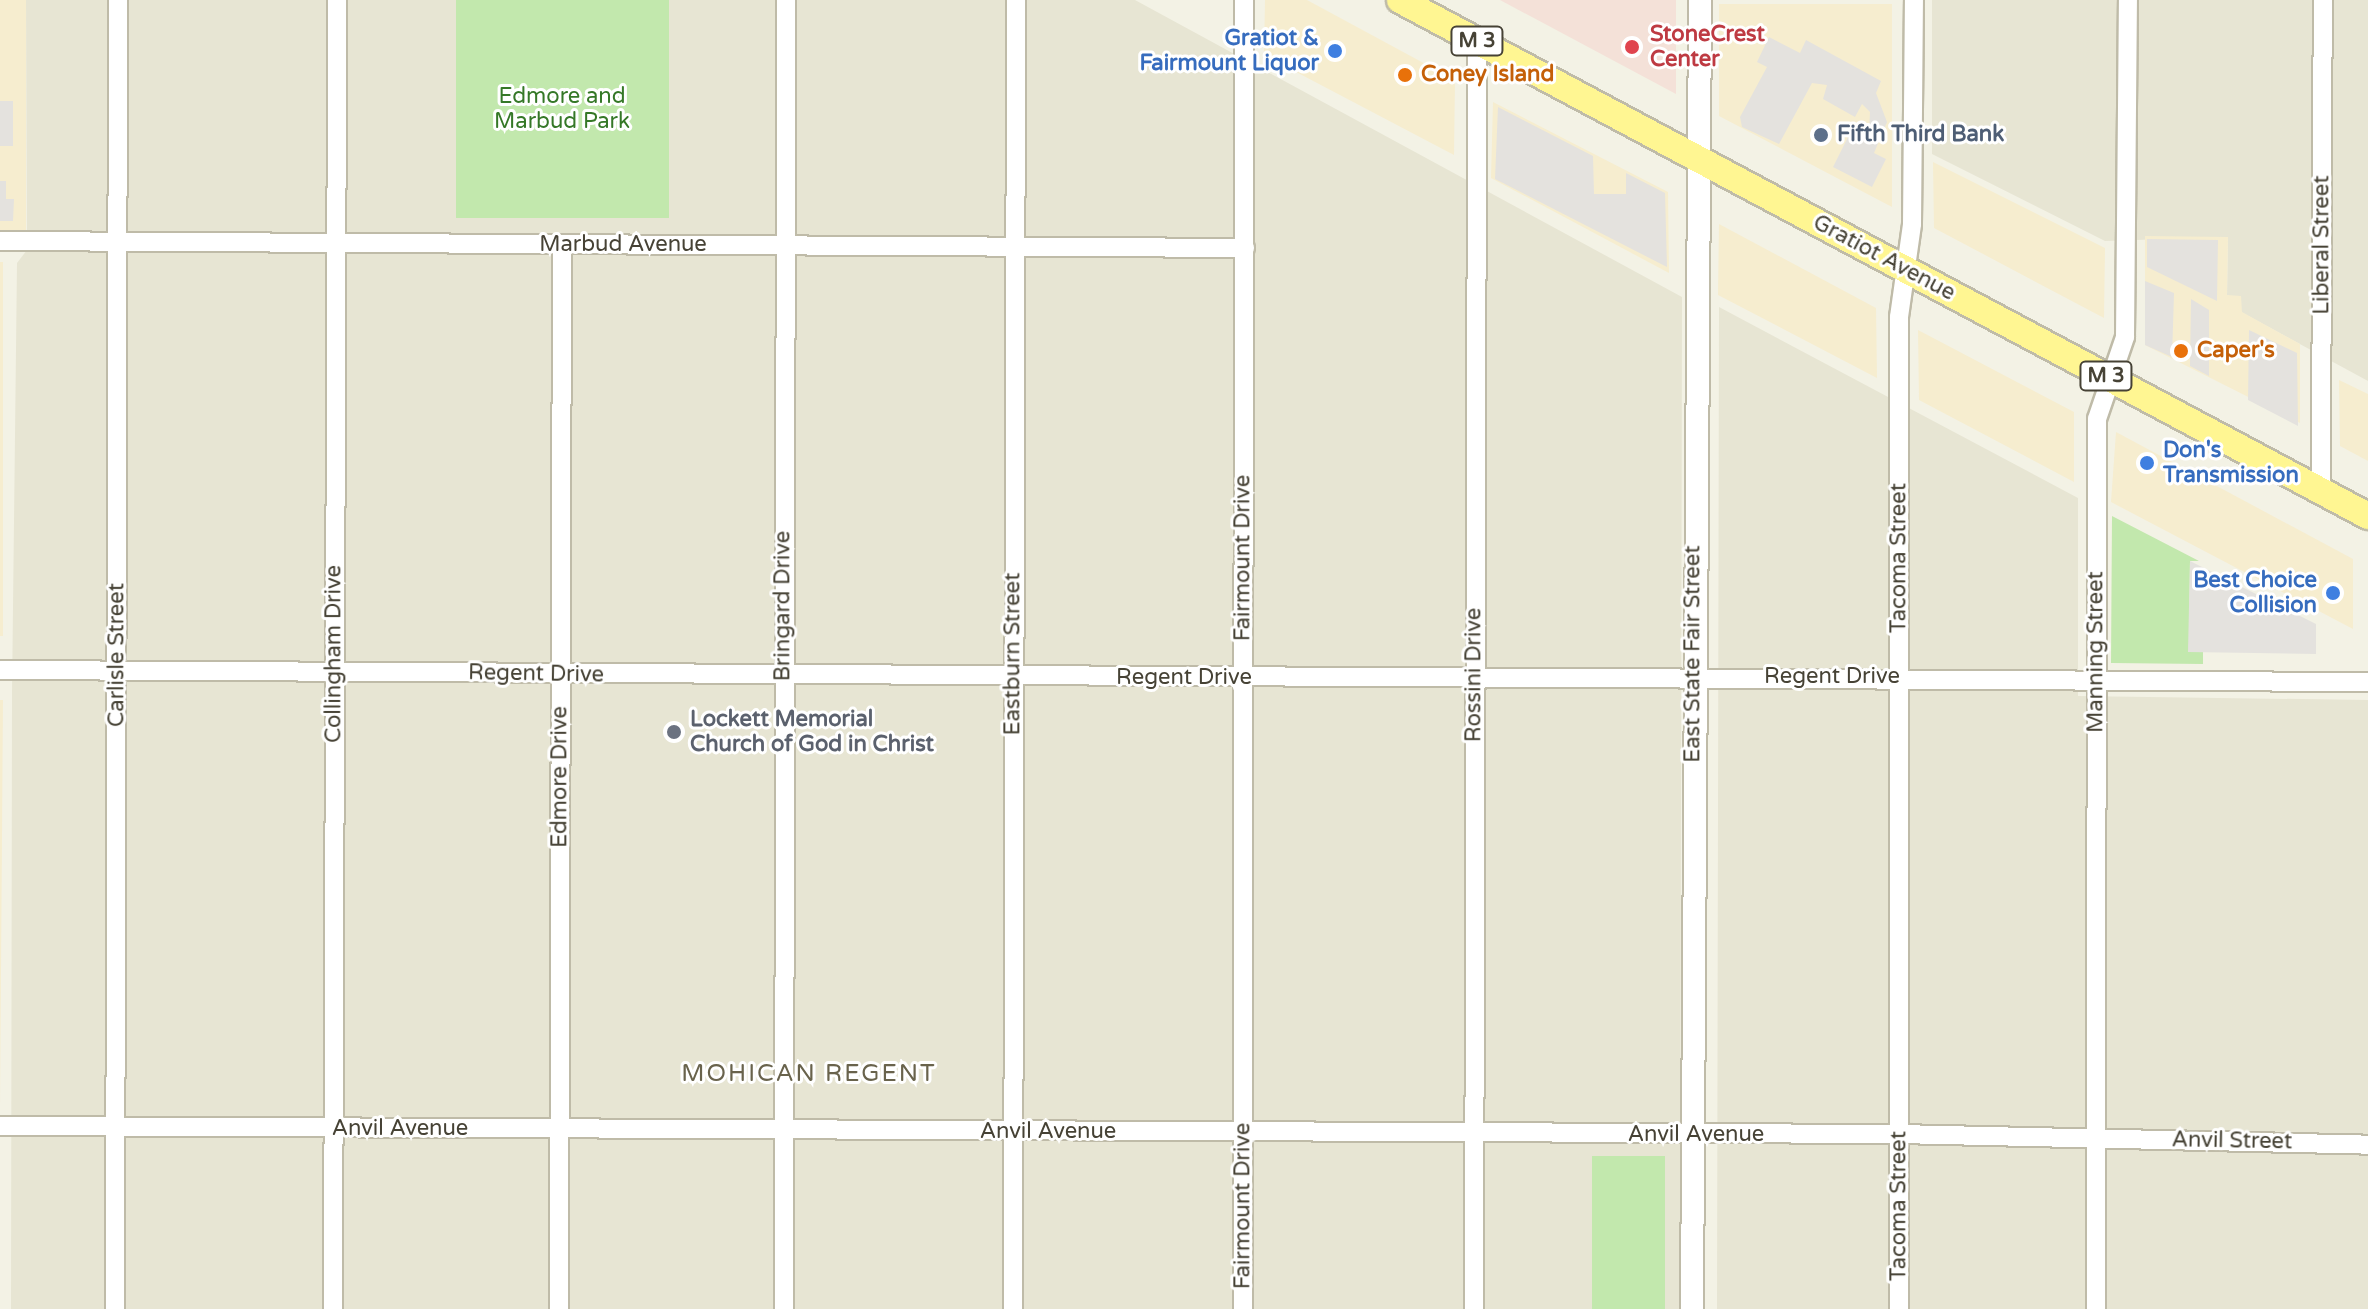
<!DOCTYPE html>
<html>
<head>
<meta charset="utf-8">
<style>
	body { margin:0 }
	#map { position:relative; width:2368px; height:1309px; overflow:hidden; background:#f3f2e5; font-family:"Varela Round",sans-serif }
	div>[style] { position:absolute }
	.residential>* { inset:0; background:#e7e5d3 }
	.commercial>* { inset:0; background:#f6edcf; transform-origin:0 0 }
	.medical>* { inset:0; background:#f4e1d8 }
	.green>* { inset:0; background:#c2e8ad; transform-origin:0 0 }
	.parking>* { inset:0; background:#e4e2de; transform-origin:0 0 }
	.roads { filter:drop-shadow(2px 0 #bfbba8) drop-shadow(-2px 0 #bfbba8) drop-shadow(0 2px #bfbba8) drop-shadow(0 -2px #bfbba8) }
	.minor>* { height:18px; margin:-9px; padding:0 9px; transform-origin:9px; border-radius:9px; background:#fff }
	.tertiary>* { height:22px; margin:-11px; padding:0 11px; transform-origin:11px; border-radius:11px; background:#fff }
	.primary>* { height:26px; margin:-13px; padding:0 13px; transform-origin:13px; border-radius:13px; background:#fff692 }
	.dots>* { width:22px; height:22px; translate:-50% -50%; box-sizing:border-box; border:4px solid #fff; border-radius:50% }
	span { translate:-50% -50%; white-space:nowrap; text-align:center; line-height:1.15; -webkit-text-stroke:6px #fff; paint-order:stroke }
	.shield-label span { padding:2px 6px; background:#fff; border:2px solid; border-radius:6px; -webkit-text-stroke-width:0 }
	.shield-label { font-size:20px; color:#464235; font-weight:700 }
	.health-label { font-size:22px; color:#be3a42; font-weight:700 }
	.left { translate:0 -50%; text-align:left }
	.shop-label { font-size:22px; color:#366cbe; font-weight:700 }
	.right { translate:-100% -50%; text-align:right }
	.food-label { font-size:22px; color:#c56008; font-weight:700 }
	.park-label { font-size:22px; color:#357827 }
	.service-label { font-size:22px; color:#4e5e75; font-weight:700 }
	.street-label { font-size:22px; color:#464235 }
	.worship-label { font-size:22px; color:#5b616d; font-weight:700 }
	.neighbourhood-label { font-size:24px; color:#69634c; letter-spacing:2px }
</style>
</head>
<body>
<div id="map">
	<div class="residential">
		<div style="clip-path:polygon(26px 0,1135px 0,1682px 297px,1680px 1309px,11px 1309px,12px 693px,17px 263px,27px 250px)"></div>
		<div style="clip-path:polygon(1932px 0,2368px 0,2368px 381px,2241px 312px,2227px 295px,2228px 237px,2105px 241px,1932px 154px)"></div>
		<div style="clip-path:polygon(1719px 307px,2078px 498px,2078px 696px,2368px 700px,2368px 1309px,1717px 1309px)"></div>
	</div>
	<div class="commercial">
		<div style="left:0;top:0;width:26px;height:231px"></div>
		<div style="clip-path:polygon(1265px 0,1307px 0,1455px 80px,1454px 155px,1264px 55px)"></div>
		<div style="clip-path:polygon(1719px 4px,1892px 4px,1892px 207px,1719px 116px)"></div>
		<div style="clip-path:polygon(1493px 102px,1668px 192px,1669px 273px,1491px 178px)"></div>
		<div style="clip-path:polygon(1933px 162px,2105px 248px,2104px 318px,1934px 228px)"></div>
		<div style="clip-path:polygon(1719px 224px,1876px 308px,1877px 378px,1718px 295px)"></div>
		<div style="clip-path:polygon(2145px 236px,2228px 237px,2227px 295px,2241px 296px,2242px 312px,2300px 344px,2300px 423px,2145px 345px)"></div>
		<div style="left:0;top:262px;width:3px;height:374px"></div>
		<div style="clip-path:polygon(1918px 330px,2074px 412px,2074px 482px,1919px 400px)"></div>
		<div style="clip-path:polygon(2339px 380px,2368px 394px,2368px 461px,2340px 446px)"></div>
		<div style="clip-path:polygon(2116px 432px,2353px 559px,2353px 629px,2111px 502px)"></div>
		<div style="clip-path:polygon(0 700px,3px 700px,0 1107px)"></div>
	</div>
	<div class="medical">
		<div style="clip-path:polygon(1500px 0,1676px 0,1676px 94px)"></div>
	</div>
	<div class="green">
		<div style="left:456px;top:0;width:213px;height:218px"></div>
		<div style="clip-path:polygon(2112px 516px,2199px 561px,2190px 561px,2189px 652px,2203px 652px,2203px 664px,2111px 663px)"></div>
		<div style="left:1592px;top:1156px;width:73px;height:153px"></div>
	</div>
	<div class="parking">
		<div style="clip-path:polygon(1769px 37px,1800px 53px,1806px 40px,1881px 81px,1876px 93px,1887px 122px,1874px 153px,1886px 159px,1872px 187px,1833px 167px,1854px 125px,1869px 132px,1870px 112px,1862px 104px,1855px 117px,1823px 99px,1827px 85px,1812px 83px,1779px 144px,1742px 127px,1740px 117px,1767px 67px,1757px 62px)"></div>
		<div style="left:0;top:101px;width:13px;height:45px"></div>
		<div style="clip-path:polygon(1498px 107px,1593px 156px,1594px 194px,1626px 194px,1626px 173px,1665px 193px,1667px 267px,1495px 179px)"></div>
		<div style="clip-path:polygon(0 181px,6px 181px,6px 199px,14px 199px,13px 221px,0 221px)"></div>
		<div style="clip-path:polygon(2147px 239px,2218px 240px,2217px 301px,2147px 267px)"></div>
		<div style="clip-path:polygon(2145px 281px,2174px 293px,2172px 357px,2145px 345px)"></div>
		<div style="clip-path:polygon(2191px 299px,2209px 310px,2209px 376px,2190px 366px)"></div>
		<div style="clip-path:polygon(2249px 330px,2297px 353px,2298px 426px,2248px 400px)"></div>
		<div style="clip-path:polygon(2190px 561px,2316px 624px,2316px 654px,2188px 652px)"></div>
	</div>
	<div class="roads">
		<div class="minor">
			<div style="left:0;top:241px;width:1245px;rotate:0.32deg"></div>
			<div style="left:2321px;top:491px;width:491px;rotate:-89.8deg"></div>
			<div style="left:0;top:670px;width:2368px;rotate:0.29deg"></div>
			<div style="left:0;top:1126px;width:1898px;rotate:0.24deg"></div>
			<div style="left:1898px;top:1134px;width:470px;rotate:1.3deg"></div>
			<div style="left:115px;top:1309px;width:1309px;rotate:-89.87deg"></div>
			<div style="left:333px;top:1309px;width:1309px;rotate:-89.82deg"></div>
			<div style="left:559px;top:1309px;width:1065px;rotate:-89.84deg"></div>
			<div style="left:784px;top:1309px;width:1309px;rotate:-89.91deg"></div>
			<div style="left:1013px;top:1309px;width:1309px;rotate:-89.87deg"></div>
			<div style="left:1243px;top:1309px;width:1309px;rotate:-89.96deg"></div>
			<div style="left:1474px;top:1309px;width:1268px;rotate:-89.86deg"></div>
			<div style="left:1899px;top:1309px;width:992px;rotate:-90deg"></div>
			<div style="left:1899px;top:317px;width:94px;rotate:-82deg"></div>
			<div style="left:1912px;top:224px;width:224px;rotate:-89.5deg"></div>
			<div style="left:2096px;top:1309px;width:890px;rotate:-89.94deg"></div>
			<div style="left:2097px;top:419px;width:87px;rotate:-71.1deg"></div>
			<div style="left:2125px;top:337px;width:337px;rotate:-89.5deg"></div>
		</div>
		<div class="tertiary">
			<div style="left:1692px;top:1309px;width:1309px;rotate:-89.65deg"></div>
		</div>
		<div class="primary">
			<div style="left:1400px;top:0;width:1097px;rotate:28.06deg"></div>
		</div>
	</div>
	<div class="dots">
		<div style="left:1632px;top:47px;background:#e0444e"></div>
		<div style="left:1335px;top:51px;background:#3f7fe0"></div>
		<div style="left:1405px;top:75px;background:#e8710a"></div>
		<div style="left:1821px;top:135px;background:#5c6f8a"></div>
		<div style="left:2181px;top:351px;background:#e8710a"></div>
		<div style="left:2147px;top:463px;background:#3f7fe0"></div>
		<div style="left:2333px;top:593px;background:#3f7fe0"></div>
		<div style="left:674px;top:732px;background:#6b7280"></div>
	</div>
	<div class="shield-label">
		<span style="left:1477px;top:41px">M 3</span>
		<span style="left:2106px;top:376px">M 3</span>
	</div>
	<div class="health-label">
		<span class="left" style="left:1650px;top:47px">StoneCrest<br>Center</span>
	</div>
	<div class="shop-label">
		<span class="right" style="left:1319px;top:51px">Gratiot &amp;<br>Fairmount Liquor</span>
		<span class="left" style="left:2163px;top:463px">Don's<br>Transmission</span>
		<span class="right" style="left:2317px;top:593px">Best Choice<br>Collision</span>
	</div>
	<div class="food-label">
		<span class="left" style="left:1421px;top:75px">Coney Island</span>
		<span class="left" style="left:2197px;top:351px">Caper's</span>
	</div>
	<div class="park-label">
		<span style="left:562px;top:109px">Edmore and<br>Marbud Park</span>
	</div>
	<div class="service-label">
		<span class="left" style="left:1837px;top:135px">Fifth Third Bank</span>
	</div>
	<div class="street-label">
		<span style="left:623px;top:245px">Marbud Avenue</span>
		<span style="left:2322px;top:245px;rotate:-90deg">Liberal Street</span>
		<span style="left:1884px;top:258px;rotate:28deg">Gratiot Avenue</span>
		<span style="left:1243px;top:558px;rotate:-90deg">Fairmount Drive</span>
		<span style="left:1899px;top:558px;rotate:-90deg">Tacoma Street</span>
		<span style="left:783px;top:606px;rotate:-90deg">Bringard Drive</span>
		<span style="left:2096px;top:652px;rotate:-90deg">Manning Street</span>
		<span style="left:334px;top:654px;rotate:-90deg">Collingham Drive</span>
		<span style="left:1013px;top:654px;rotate:-90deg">Eastburn Street</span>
		<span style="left:1693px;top:654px;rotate:-90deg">East State Fair Street</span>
		<span style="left:117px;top:655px;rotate:-90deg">Carlisle Street</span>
		<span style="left:536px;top:674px;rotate:1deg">Regent Drive</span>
		<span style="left:1474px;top:675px;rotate:-90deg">Rossini Drive</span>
		<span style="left:1832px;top:677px">Regent Drive</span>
		<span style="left:1184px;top:678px">Regent Drive</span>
		<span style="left:560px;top:777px;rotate:-90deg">Edmore Drive</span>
		<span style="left:400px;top:1129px">Anvil Avenue</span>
		<span style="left:1048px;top:1132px">Anvil Avenue</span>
		<span style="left:1696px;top:1135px">Anvil Avenue</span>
		<span style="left:2232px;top:1141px;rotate:1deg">Anvil Street</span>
		<span style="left:1243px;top:1206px;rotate:-90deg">Fairmount Drive</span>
		<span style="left:1899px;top:1206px;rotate:-90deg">Tacoma Street</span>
	</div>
	<div class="worship-label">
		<span class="left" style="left:690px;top:732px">Lockett Memorial<br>Church of God in Christ</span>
	</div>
	<div class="neighbourhood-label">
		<span style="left:809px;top:1074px">MOHICAN REGENT</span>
	</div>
</div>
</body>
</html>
